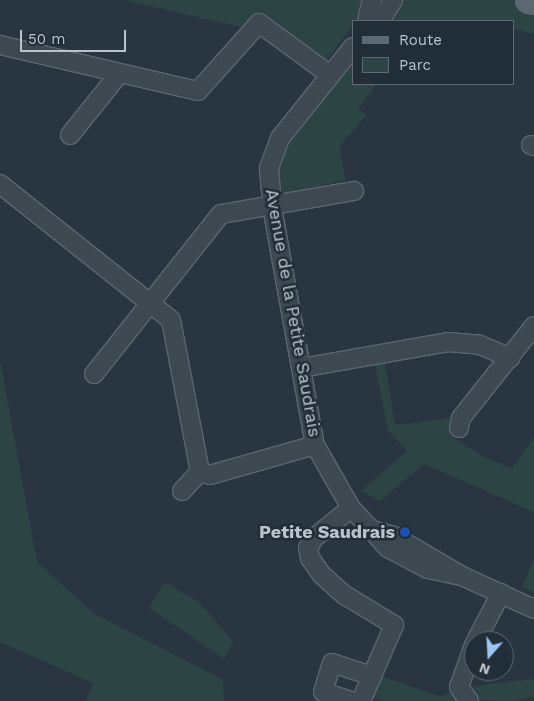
<!DOCTYPE html>
<html>
<head>
<meta charset="utf-8">
<style>
	body { margin:0 }
	#map { position:relative; width:534px; height:701px; overflow:hidden; background:#293641; font-family:"Work Sans",sans-serif }
	div>[style] { position:absolute }
	.green>* { inset:0; background:#2c4443 }
	.roads { filter:drop-shadow(1px 0 #5b666f) drop-shadow(-1px 0 #5b666f) drop-shadow(0 1px #5b666f) drop-shadow(0 -1px #5b666f) }
	.street>* { height:18px; margin:-9px; padding:0 9px; transform-origin:9px; border-radius:9px; background:#3d4851 }
	.primary>* { height:26px; margin:-13px; padding:0 13px; transform-origin:13px; border-radius:13px; background:#5b6771 }
	.dots>* { width:14px; height:14px; translate:-50% -50%; box-sizing:border-box; border:2px solid #212d37; border-radius:50% }
	span { translate:-50% -50%; white-space:nowrap; text-align:center; line-height:1.15; -webkit-text-stroke:5px #212d37; paint-order:stroke }
	.street-label { font-size:18px; color:#bac3cb }
	.poi-label { font-size:18px; color:#bac3cb; font-weight:700 }
	.right { translate:-100% -50%; text-align:right }
	.legend { position:absolute; left:352px; top:20px; width:162px; height:65px; box-sizing:border-box; background:#212d37; border:1px solid #5e6972; margin:0; padding:6px 9px; list-style:none; font-size:15px; color:#bac3cb }
	.legend li { display:flex; align-items:center; gap:10px; height:25px }
	.legend b { width:25px; border:1px solid #5e6972 }
	.north { position:absolute; left:464px; top:631px; width:50px; height:50px; box-sizing:border-box; background:#212d37; border:1px solid #5e6972; border-radius:50%; rotate:199deg; font-size:14px; font-weight:700; line-height:20px; text-align:center; color:#bac3cb }
	.north::after { content:''; display:block; margin:auto; width:18px; height:22px; background:#98c5f2; clip-path:polygon(50% 0,100% 100%,50% 72%,0 100%) }
	.scale { position:absolute; left:20px; top:30px; width:106px; height:22px; box-sizing:border-box; border:2px solid #bac3cb; border-top:0; padding-left:6px; font-size:15px; line-height:18px; white-space:nowrap; color:#bac3cb; -webkit-text-stroke:4px #212d37; paint-order:stroke }
</style>
</head>
<body>
<div id="map">
	<div class="green">
		<div style="clip-path:polygon(124px 0,364px 0,361px 13px,325px 63px,257px 15px,240px 27px)"></div>
		<div style="clip-path:polygon(402px 0,509px 0,534px 4px,534px 34px,513px 28px,513px 21px,387px 21px)"></div>
		<div style="clip-path:polygon(353px 58px,353px 84px,377px 84px,358px 109px,366px 115px,339px 147px,346px 180px,279px 195px,277px 172px,283px 148px)"></div>
		<div style="clip-path:polygon(0 360px,37px 562px,96px 615px,223px 679px,224px 701px,86px 701px,93px 683px,0 642px)"></div>
		<div style="clip-path:polygon(385px 363px,395px 425px,450px 418px,450px 435px,485px 458px,512px 468px,534px 437px,534px 512px,424px 464px,380px 501px,361px 491px,407px 451px,388px 430px,375px 365px)"></div>
		<div style="clip-path:polygon(534px 557px,534px 592px,522px 587px)"></div>
		<div style="clip-path:polygon(165px 582px,201px 604px,233px 642px,224px 659px,149px 608px)"></div>
		<div style="clip-path:polygon(378px 675px,439px 696px,456px 692px,460px 701px,383px 701px,368px 696px)"></div>
		<div style="clip-path:polygon(534px 679px,534px 697px,511px 701px,479px 700px,472px 686px)"></div>
	</div>
	<div class="roads">
		<div class="street">
			<div style="left:367px;top:21px;width:22px;rotate:-77deg"></div>
			<div style="left:380px;top:21px;width:25px;rotate:-58deg"></div>
			<div style="left:0;top:45px;width:203px;rotate:13.1deg"></div>
			<div style="left:198px;top:91px;width:91px;rotate:-48.1deg"></div>
			<div style="left:259px;top:23px;width:88px;rotate:36.2deg"></div>
			<div style="left:353px;top:47px;width:117px;rotate:128.7deg"></div>
			<div style="left:280px;top:138px;width:33px;rotate:110deg"></div>
			<div style="left:269px;top:169px;width:38px;rotate:85deg"></div>
			<div style="left:272px;top:207px;width:242px;rotate:79.8deg"></div>
			<div style="left:315px;top:445px;width:73px;rotate:60.3deg"></div>
			<div style="left:351px;top:508px;width:54px;rotate:47.2deg"></div>
			<div style="left:388px;top:548px;width:45px;rotate:27.7deg"></div>
			<div style="left:428px;top:569px;width:35px;rotate:12deg"></div>
			<div style="left:70px;top:135px;width:78px;rotate:-51.2deg"></div>
			<div style="left:531px;top:145px;width:3px;rotate:18deg"></div>
			<div style="left:0;top:184px;width:218px;rotate:38.5deg"></div>
			<div style="left:171px;top:320px;width:155px;rotate:79.2deg"></div>
			<div style="left:200px;top:472px;width:10px;rotate:17deg"></div>
			<div style="left:210px;top:475px;width:109px;rotate:-15.9deg"></div>
			<div style="left:301px;top:368px;width:149px;rotate:-10deg"></div>
			<div style="left:448px;top:342px;width:32px;rotate:5deg"></div>
			<div style="left:480px;top:345px;width:33px;rotate:23deg"></div>
			<div style="left:94px;top:374px;width:204px;rotate:-51.6deg"></div>
			<div style="left:221px;top:214px;width:135px;rotate:-9.8deg"></div>
			<div style="left:459px;top:428px;width:10px;rotate:-79deg"></div>
			<div style="left:461px;top:418px;width:117px;rotate:-51.6deg"></div>
			<div style="left:182px;top:491px;width:26px;rotate:-47deg"></div>
			<div style="left:351px;top:508px;width:48px;rotate:141deg"></div>
			<div style="left:314px;top:538px;width:12px;rotate:121deg"></div>
			<div style="left:308px;top:548px;width:10px;rotate:79deg"></div>
			<div style="left:310px;top:558px;width:21px;rotate:55deg"></div>
			<div style="left:322px;top:575px;width:28px;rotate:42deg"></div>
			<div style="left:343px;top:594px;width:60px;rotate:31.3deg"></div>
			<div style="left:394px;top:625px;width:56px;rotate:113.3deg"></div>
			<div style="left:372px;top:530px;width:23px;rotate:15deg"></div>
			<div style="left:394px;top:536px;width:79px;rotate:30.5deg"></div>
			<div style="left:462px;top:576px;width:79px;rotate:24.6deg"></div>
			<div style="left:476px;top:641px;width:54px;rotate:-62.5deg"></div>
			<div style="left:351px;top:701px;width:29px;rotate:-162deg"></div>
			<div style="left:323px;top:692px;width:30px;rotate:-73deg"></div>
			<div style="left:332px;top:663px;width:42px;rotate:18deg"></div>
			<div style="left:372px;top:676px;width:27px;rotate:114deg"></div>
			<div style="left:469px;top:701px;width:17px;rotate:-126deg"></div>
			<div style="left:459px;top:687px;width:45px;rotate:-70.3deg"></div>
		</div>
		<div class="primary">
			<div style="left:529px;top:0;width:5px;rotate:11deg"></div>
		</div>
	</div>
	<div class="dots">
		<div style="left:405px;top:532px;background:#1a4fb4"></div>
	</div>
	<div class="street-label">
		<span style="left:293px;top:313px;rotate:80deg">Avenue de la Petite Saudrais</span>
	</div>
	<div class="poi-label">
		<span class="right" style="left:395px;top:532px">Petite Saudrais</span>
	</div>
	<ul class="legend">
	<li><b style="height:6px;background:#5b6771"></b>Route</li>
	<li><b style="height:14px;background:#2c4443"></b>Parc</li>
	</ul>
	<div class="north">N</div>
	<div class="scale">50 m</div>
</div>
</body>
</html>
